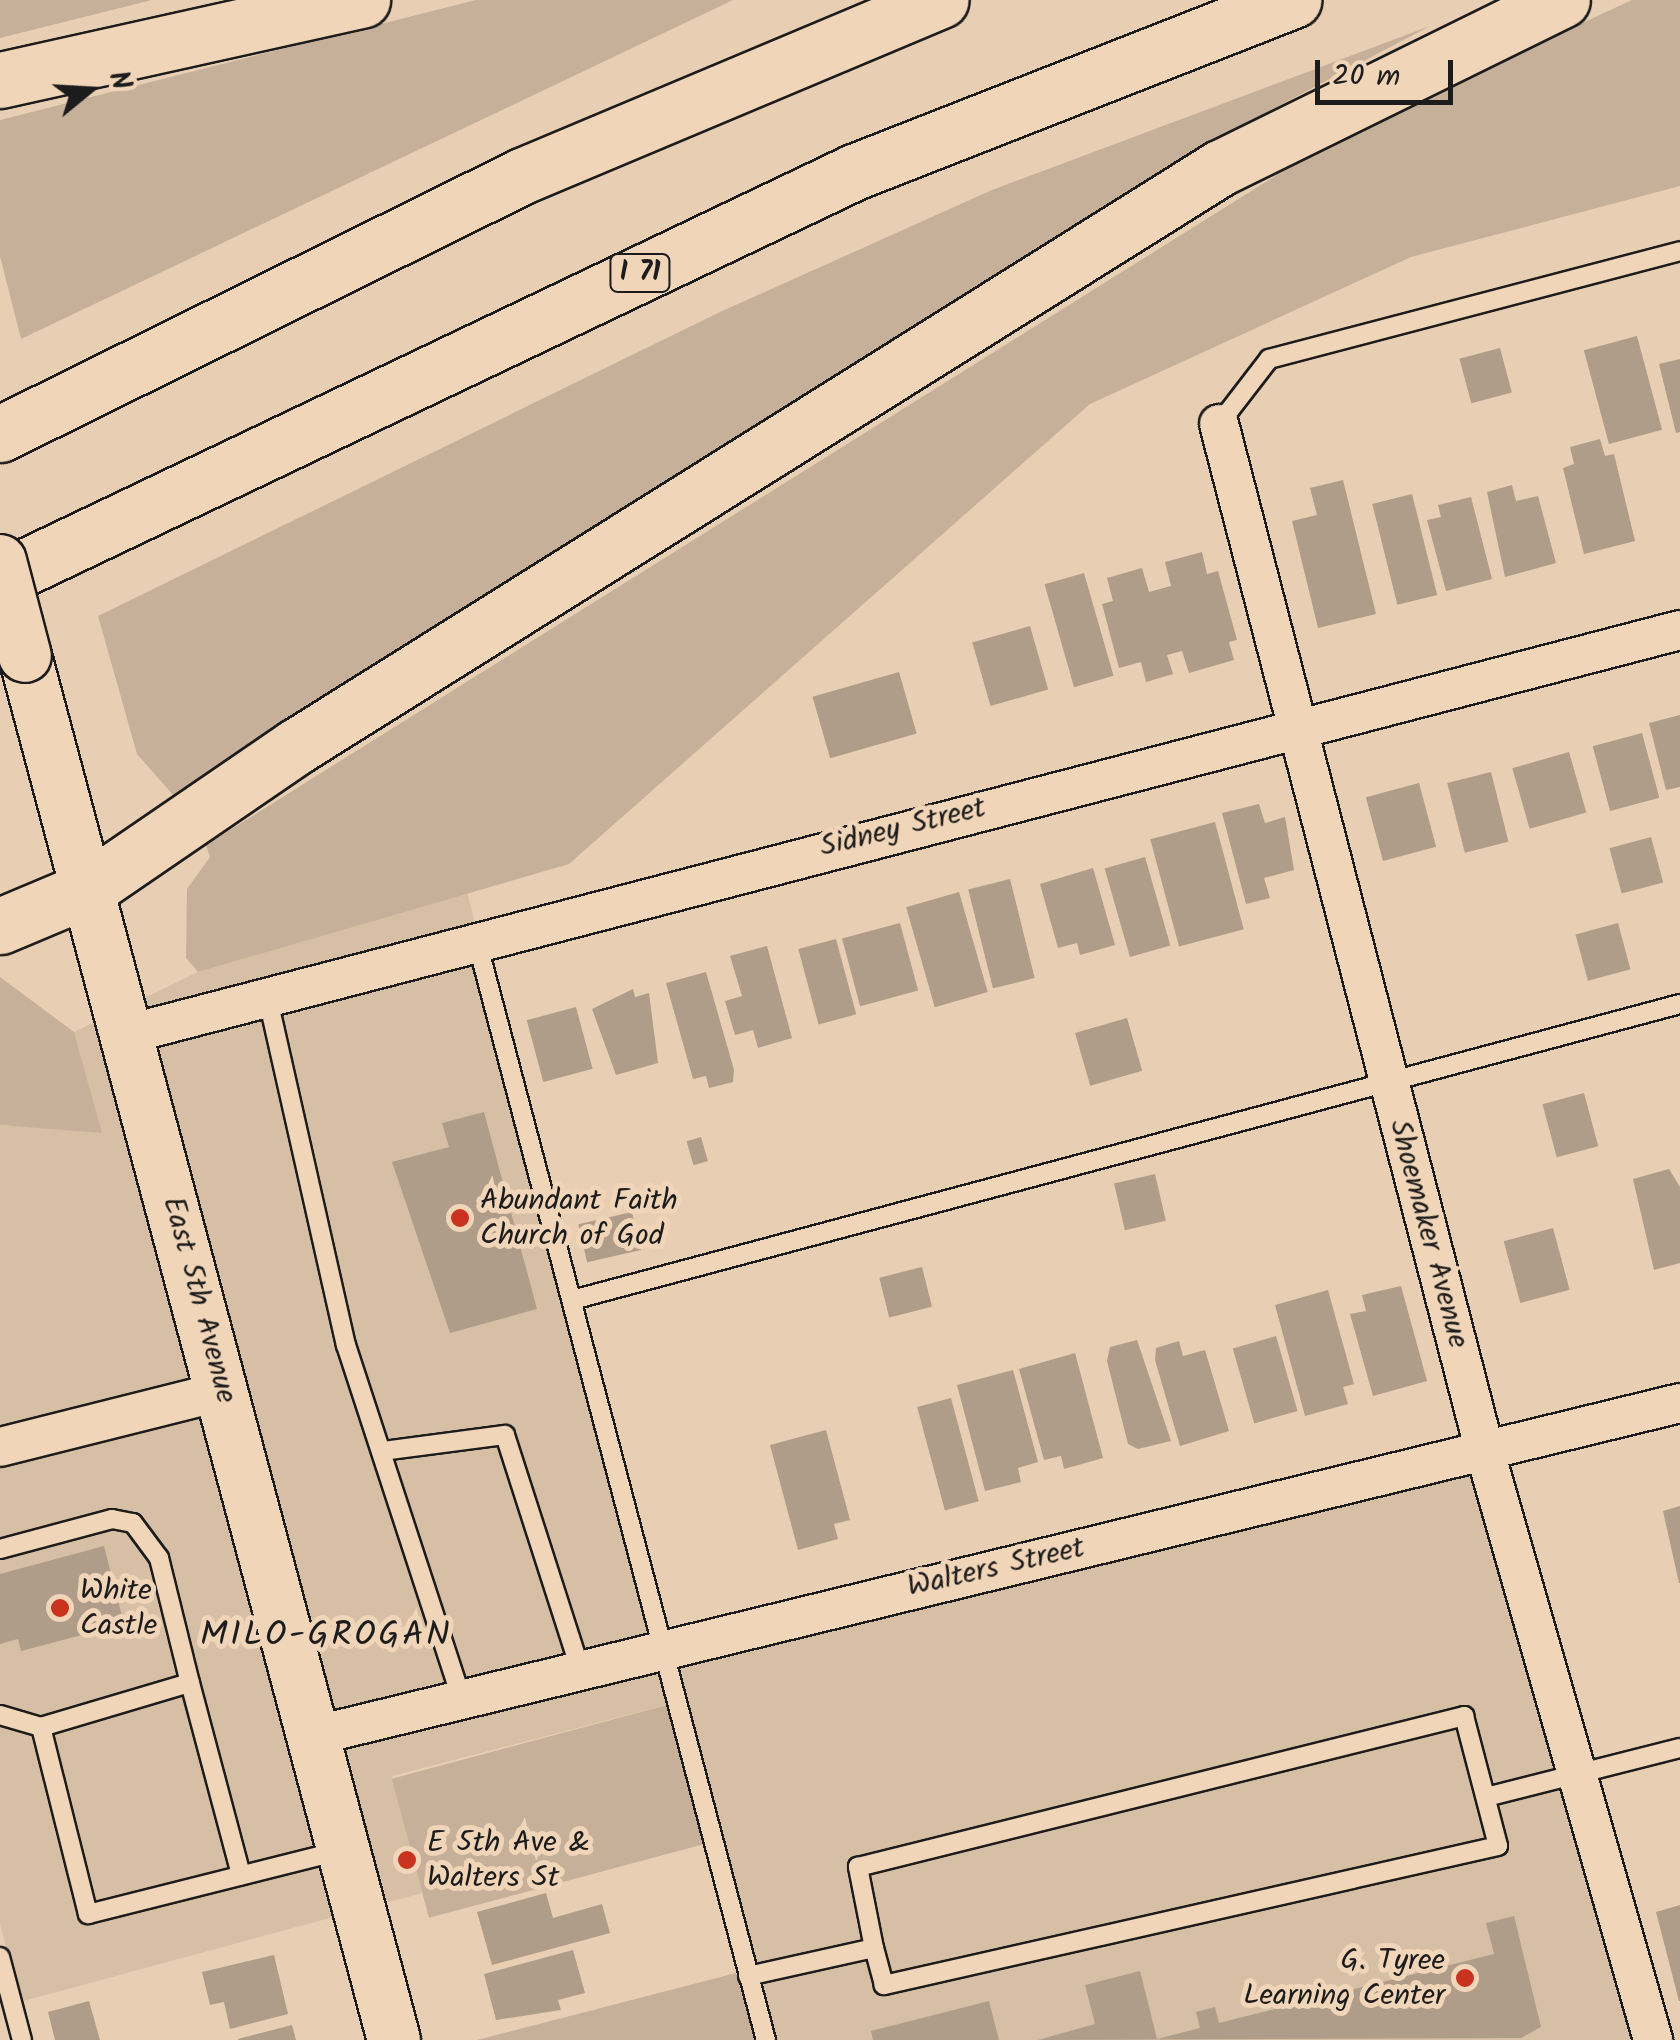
<!DOCTYPE html>
<html>
<head>
<meta charset="utf-8">
<style>
	body { margin:0 }
	#map { position:relative; width:1680px; height:2040px; overflow:hidden; background:#e8ceb2; font-family:Kalam,sans-serif }
	div>[style] { position:absolute }
	.built>* { inset:0; background:#d7bfa6 }
	.green>* { inset:0; background:#c7b099; transform-origin:0 0 }
	.building>* { inset:0; background:#af9c89; transform-origin:0 0 }
	.roads { filter:drop-shadow(2px 0 #1c1c1c) drop-shadow(-2px 0 #1c1c1c) drop-shadow(0 2px #1c1c1c) drop-shadow(0 -2px #1c1c1c) }
	.service>* { height:18px; margin:-9px; padding:0 9px; transform-origin:9px; border-radius:9px; background:#f1d5b8 }
	.minor>* { height:38px; margin:-19px; padding:0 19px; transform-origin:19px; border-radius:19px; background:#f1d5b8 }
	.secondary>* { height:52px; margin:-26px; padding:0 26px; transform-origin:26px; border-radius:26px; background:#f1d5b8 }
	.motorway>* { height:55px; margin:-27.5px; padding:0 27.5px; transform-origin:27.5px; border-radius:27.5px; background:#f1d5b8 }
	.bridges { filter:drop-shadow(2px 0 #1c1c1c) drop-shadow(-2px 0 #1c1c1c) drop-shadow(0 2px #1c1c1c) drop-shadow(0 -2px #1c1c1c) }
	.secondary-bridge>* { height:52px; margin:-26px; padding:0 26px; transform-origin:26px; border-radius:26px; background:#f1d5b8 }
	.dots>* { width:28px; height:28px; translate:-50% -50%; box-sizing:border-box; border:5px solid #f1d5b8; border-radius:50% }
	span { translate:-50% -50%; white-space:nowrap; text-align:center; line-height:1.15; -webkit-text-stroke:10px #f1d5b8; paint-order:stroke }
	.shield-label span { padding:2px 8px; background:#f1d5b8; border:2px solid; border-radius:8px; -webkit-text-stroke-width:0 }
	.shield-label { font-size:28px; color:#1c1c1c; font-weight:700 }
	.street-label { font-size:30px; color:#1c1c1c }
	.poi-label { font-size:30px; color:#1c1c1c }
	.left { translate:0 -50%; text-align:left }
	.right { translate:-100% -50%; text-align:right }
	.quarter-label { font-size:35px; color:#1c1c1c; letter-spacing:2.5px }
	.north { position:absolute; left:40px; top:40px; width:100px; height:100px; -webkit-text-stroke:8px #f1d5b8; paint-order:stroke; rotate:72deg; font-size:28px; font-weight:700; line-height:40px; text-align:center; color:#1c1c1c }
	.north::after { content:''; display:block; margin:auto; width:35px; height:45px; background:#1c1c1c; clip-path:polygon(50% 0,100% 100%,50% 72%,0 100%) }
	.scale { position:absolute; left:1315px; top:60px; width:138px; height:45px; box-sizing:border-box; border:5px solid #1c1c1c; border-top:0; padding-left:12px; font-size:30px; line-height:35px; white-space:nowrap; color:#1c1c1c; -webkit-text-stroke:8px #f1d5b8; paint-order:stroke }
</style>
</head>
<body>
<div id="map">
	<div class="built">
		<div style="clip-path:polygon(467px 892px,664px 1654px,1493px 1446px,1654px 2040px,755px 2040px,666px 1705px,392px 1776px,422px 1893px,20px 2002px,0 1924px,0 1125px,101px 1132px,74px 1032px,198px 972px)"></div>
	</div>
	<div class="green">
		<div style="clip-path:polygon(0 0,152px 0,0 38px)"></div>
		<div style="clip-path:polygon(476px 0,733px 0,21px 339px,0 256px,0 120px)"></div>
		<div style="clip-path:polygon(1632px 0,1680px 0,1680px 186px,1411px 257px,1090px 404px,569px 864px,198px 972px,186px 958px,187px 889px,210px 857px,206px 845px,1344px 133px)"></div>
		<div style="clip-path:polygon(1430px 26px,1220px 137px,174px 796px,137px 754px,98px 616px,720px 312px,992px 190px)"></div>
		<div style="clip-path:polygon(0 977px,74px 1032px,102px 1133px,0 1125px)"></div>
		<div style="left:667px;top:1705px;width:144px;height:285px;rotate:75deg"></div>
		<div style="clip-path:polygon(736px 1973px,755px 2040px,477px 2040px)"></div>
	</div>
	<div class="building">
		<div style="left:1637px;top:336px;width:97px;height:55px;rotate:75deg"></div>
		<div style="left:1500px;top:348px;width:46px;height:42px;rotate:75deg"></div>
		<div style="clip-path:polygon(1680px 359px,1680px 432px,1676px 433px,1659px 364px)"></div>
		<div style="clip-path:polygon(1600px 439px,1605px 456px,1614px 454px,1635px 541px,1584px 554px,1563px 468px,1574px 464px,1570px 447px)"></div>
		<div style="clip-path:polygon(1343px 480px,1376px 614px,1318px 628px,1292px 521px,1317px 515px,1310px 488px)"></div>
		<div style="clip-path:polygon(1512px 485px,1516px 501px,1538px 496px,1556px 563px,1505px 577px,1487px 492px)"></div>
		<div style="left:1412px;top:494px;width:104px;height:41px;rotate:76deg"></div>
		<div style="clip-path:polygon(1471px 497px,1492px 579px,1446px 591px,1427px 520px,1441px 517px,1438px 505px)"></div>
		<div style="clip-path:polygon(1202px 552px,1207px 574px,1218px 571px,1237px 640px,1229px 642px,1234px 660px,1189px 673px,1182px 651px,1167px 655px,1173px 674px,1146px 682px,1141px 662px,1119px 668px,1102px 604px,1113px 601px,1107px 578px,1142px 568px,1149px 592px,1171px 586px,1165px 562px)"></div>
		<div style="left:1084px;top:573px;width:107px;height:41px;rotate:74deg"></div>
		<div style="left:1030px;top:626px;width:66px;height:60px;rotate:74deg"></div>
		<div style="left:899px;top:672px;width:64px;height:90px;rotate:74deg"></div>
		<div style="clip-path:polygon(1680px 715px,1680px 787px,1666px 790px,1649px 723px)"></div>
		<div style="left:1642px;top:733px;width:67px;height:51px;rotate:75deg"></div>
		<div style="left:1569px;top:752px;width:63px;height:59px;rotate:74deg"></div>
		<div style="left:1491px;top:772px;width:72px;height:45px;rotate:76deg"></div>
		<div style="left:1419px;top:783px;width:66px;height:55px;rotate:75deg"></div>
		<div style="clip-path:polygon(1259px 804px,1265px 823px,1285px 817px,1294px 870px,1264px 878px,1270px 898px,1246px 904px,1222px 813px)"></div>
		<div style="left:1215px;top:822px;width:111px;height:67px;rotate:75deg"></div>
		<div style="left:1651px;top:837px;width:47px;height:43px;rotate:75deg"></div>
		<div style="left:1145px;top:857px;width:92px;height:42px;rotate:74deg"></div>
		<div style="clip-path:polygon(1093px 868px,1115px 945px,1080px 955px,1077px 943px,1058px 948px,1040px 884px)"></div>
		<div style="left:1010px;top:879px;width:102px;height:43px;rotate:76deg"></div>
		<div style="left:959px;top:892px;width:104px;height:55px;rotate:74deg"></div>
		<div style="left:900px;top:923px;width:70px;height:60px;rotate:75deg"></div>
		<div style="left:1618px;top:923px;width:48px;height:44px;rotate:75deg"></div>
		<div style="left:836px;top:939px;width:78px;height:39px;rotate:75deg"></div>
		<div style="clip-path:polygon(767px 946px,792px 1038px,758px 1048px,753px 1030px,735px 1035px,725px 1001px,742px 996px,730px 956px)"></div>
		<div style="clip-path:polygon(706px 972px,734px 1070px,733px 1082px,709px 1088px,706px 1076px,693px 1079px,666px 983px)"></div>
		<div style="clip-path:polygon(633px 989px,635px 997px,649px 993px,658px 1063px,616px 1075px,592px 1009px)"></div>
		<div style="left:576px;top:1007px;width:64px;height:51px;rotate:75deg"></div>
		<div style="left:1127px;top:1018px;width:55px;height:54px;rotate:74deg"></div>
		<div style="left:1584px;top:1093px;width:55px;height:43px;rotate:75deg"></div>
		<div style="clip-path:polygon(484px 1112px,537px 1309px,450px 1333px,392px 1162px,449px 1147px,442px 1123px)"></div>
		<div style="left:701px;top:1137px;width:25px;height:15px;rotate:74deg"></div>
		<div style="clip-path:polygon(1669px 1169px,1680px 1187px,1680px 1263px,1654px 1270px,1633px 1179px)"></div>
		<div style="left:1155px;top:1174px;width:48px;height:42px;rotate:77deg"></div>
		<div style="left:632px;top:1212px;width:39px;height:55px;rotate:77deg"></div>
		<div style="left:1553px;top:1228px;width:64px;height:51px;rotate:75deg"></div>
		<div style="left:922px;top:1267px;width:41px;height:44px;rotate:76deg"></div>
		<div style="clip-path:polygon(1401px 1286px,1427px 1381px,1373px 1396px,1350px 1314px,1366px 1311px,1362px 1295px)"></div>
		<div style="clip-path:polygon(1328px 1290px,1354px 1384px,1343px 1387px,1348px 1404px,1305px 1416px,1275px 1305px)"></div>
		<div style="left:1276px;top:1336px;width:78px;height:45px;rotate:74deg"></div>
		<div style="clip-path:polygon(1137px 1340px,1171px 1441px,1138px 1449px,1128px 1444px,1107px 1361px,1110px 1347px)"></div>
		<div style="clip-path:polygon(1179px 1341px,1183px 1356px,1205px 1350px,1229px 1431px,1180px 1446px,1155px 1360px,1156px 1348px)"></div>
		<div style="clip-path:polygon(1075px 1353px,1103px 1458px,1064px 1469px,1061px 1456px,1044px 1460px,1019px 1369px)"></div>
		<div style="clip-path:polygon(1013px 1370px,1038px 1462px,1018px 1468px,1021px 1482px,985px 1491px,957px 1385px)"></div>
		<div style="left:951px;top:1398px;width:107px;height:35px;rotate:75deg"></div>
		<div style="clip-path:polygon(826px 1430px,850px 1520px,834px 1524px,838px 1539px,798px 1550px,770px 1445px)"></div>
		<div style="clip-path:polygon(1680px 1506px,1680px 1583px,1679px 1583px,1663px 1511px)"></div>
		<div style="clip-path:polygon(104px 1546px,124px 1624px,21px 1651px,18px 1639px,0 1644px,0 1574px)"></div>
		<div style="clip-path:polygon(546px 1893px,553px 1918px,602px 1904px,610px 1933px,492px 1965px,477px 1912px)"></div>
		<div style="clip-path:polygon(1680px 1905px,1680px 2001px,1679px 2001px,1656px 1912px)"></div>
		<div style="clip-path:polygon(1514px 1916px,1541px 2027px,1521px 2038px,1038px 2040px,1095px 2024px,1085px 1985px,1140px 1971px,1157px 2039px,1200px 2028px,1196px 2012px,1215px 2007px,1219px 2023px,1494px 1954px,1486px 1923px)"></div>
		<div style="clip-path:polygon(573px 1950px,585px 1993px,558px 2000px,561px 2010px,496px 2020px,484px 1974px)"></div>
		<div style="clip-path:polygon(274px 1955px,288px 2014px,230px 2029px,224px 2002px,210px 2005px,202px 1972px)"></div>
		<div style="clip-path:polygon(89px 2001px,100px 2040px,55px 2040px,48px 2012px)"></div>
		<div style="clip-path:polygon(989px 2001px,999px 2040px,873px 2040px,871px 2031px)"></div>
		<div style="clip-path:polygon(292px 2025px,296px 2040px,238px 2040px,238px 2039px)"></div>
	</div>
	<div class="roads">
		<div class="service">
			<div style="left:1219px;top:424px;width:82px;rotate:-52.4deg"></div>
			<div style="left:1269px;top:359px;width:425px;rotate:-14.7deg"></div>
			<div style="left:476px;top:938px;width:1140px;rotate:75.26deg"></div>
			<div style="left:267px;top:995px;width:359px;rotate:77.3deg"></div>
			<div style="left:346px;top:1345px;width:373px;rotate:71.9deg"></div>
			<div style="left:576px;top:1299px;width:1143px;rotate:-14.96deg"></div>
			<div style="left:383px;top:1451px;width:123px;rotate:-7.5deg"></div>
			<div style="left:505px;top:1435px;width:245px;rotate:72.2deg"></div>
			<div style="left:0;top:1549px;width:116px;rotate:-15deg"></div>
			<div style="left:112px;top:1519px;width:21px;rotate:11deg"></div>
			<div style="left:133px;top:1523px;width:44px;rotate:53.4deg"></div>
			<div style="left:159px;top:1558px;width:129px;rotate:76.1deg"></div>
			<div style="left:0;top:1715px;width:43px;rotate:16.3deg"></div>
			<div style="left:41px;top:1727px;width:155px;rotate:-16.5deg"></div>
			<div style="left:190px;top:1683px;width:199px;rotate:75.1deg"></div>
			<div style="left:41px;top:1727px;width:193px;rotate:75.9deg"></div>
			<div style="left:88px;top:1914px;width:262px;rotate:-14.1deg"></div>
			<div style="left:1486px;top:1797px;width:200px;rotate:-14.2deg"></div>
			<div style="left:0;top:1957px;width:86px;rotate:75.2deg"></div>
			<div style="left:748px;top:1976px;width:129px;rotate:-12.5deg"></div>
			<div style="left:874px;top:1948px;width:83px;rotate:-101.2deg"></div>
			<div style="left:858px;top:1867px;width:625px;rotate:-13.99deg"></div>
			<div style="left:1464px;top:1716px;width:134px;rotate:75.3deg"></div>
			<div style="left:1498px;top:1846px;width:630px;rotate:167.24deg"></div>
			<div style="left:884px;top:1985px;width:38px;rotate:-105deg"></div>
		</div>
		<div class="minor">
			<div style="left:1219px;top:424px;width:1062px;rotate:75.49deg"></div>
			<div style="left:1485px;top:1452px;width:612px;rotate:74.05deg"></div>
			<div style="left:128px;top:1034px;width:1604px;rotate:-14.59deg"></div>
			<div style="left:0;top:1447px;width:230px;rotate:-14.1deg"></div>
			<div style="left:313px;top:1736px;width:1407px;rotate:-13.69deg"></div>
		</div>
		<div class="secondary">
			<div style="left:25px;top:656px;width:1432px;rotate:75.07deg"></div>
		</div>
		<div class="motorway">
			<div style="left:0;top:80px;width:371px;rotate:-12.5deg"></div>
			<div style="left:0;top:434px;width:582px;rotate:-26.3deg"></div>
			<div style="left:522px;top:176px;width:454px;rotate:-22.8deg"></div>
			<div style="left:0;top:579px;width:946px;rotate:-25.48deg"></div>
			<div style="left:854px;top:172px;width:472px;rotate:-21.4deg"></div>
			<div style="left:0;top:926px;width:95px;rotate:-22.8deg"></div>
			<div style="left:88px;top:889px;width:253px;rotate:-34.4deg"></div>
			<div style="left:297px;top:746px;width:1089px;rotate:-32.06deg"></div>
			<div style="left:1220px;top:168px;width:381px;rotate:-26.2deg"></div>
		</div>
	</div>
	<div class="bridges">
		<div class="secondary-bridge">
			<div style="left:0;top:561px;width:98px;rotate:75.3deg"></div>
		</div>
	</div>
	<div class="dots">
		<div style="left:460px;top:1218px;background:#c8321e"></div>
		<div style="left:60px;top:1608px;background:#c8321e"></div>
		<div style="left:407px;top:1860px;background:#c8321e"></div>
		<div style="left:1465px;top:1978px;background:#c8321e"></div>
	</div>
	<div class="shield-label">
		<span style="left:640px;top:273px">I 71</span>
	</div>
	<div class="street-label">
		<span style="left:903px;top:828px;rotate:-14deg">Sidney Street</span>
		<span style="left:1428px;top:1234px;rotate:75deg">Shoemaker Avenue</span>
		<span style="left:199px;top:1300px;rotate:75deg">East 5th Avenue</span>
		<span style="left:996px;top:1568px;rotate:-13deg">Walters Street</span>
	</div>
	<div class="poi-label">
		<span class="left" style="left:480px;top:1218px">Abundant Faith<br>Church of God</span>
		<span class="left" style="left:80px;top:1608px">White<br>Castle</span>
		<span class="left" style="left:427px;top:1860px">E 5th Ave &amp;<br>Walters St</span>
		<span class="right" style="left:1445px;top:1978px">G. Tyree<br>Learning Center</span>
	</div>
	<div class="quarter-label">
		<span style="left:326px;top:1636px">MILO-GROGAN</span>
	</div>
	<div class="north">N</div>
	<div class="scale">20 m</div>
</div>
</body>
</html>
